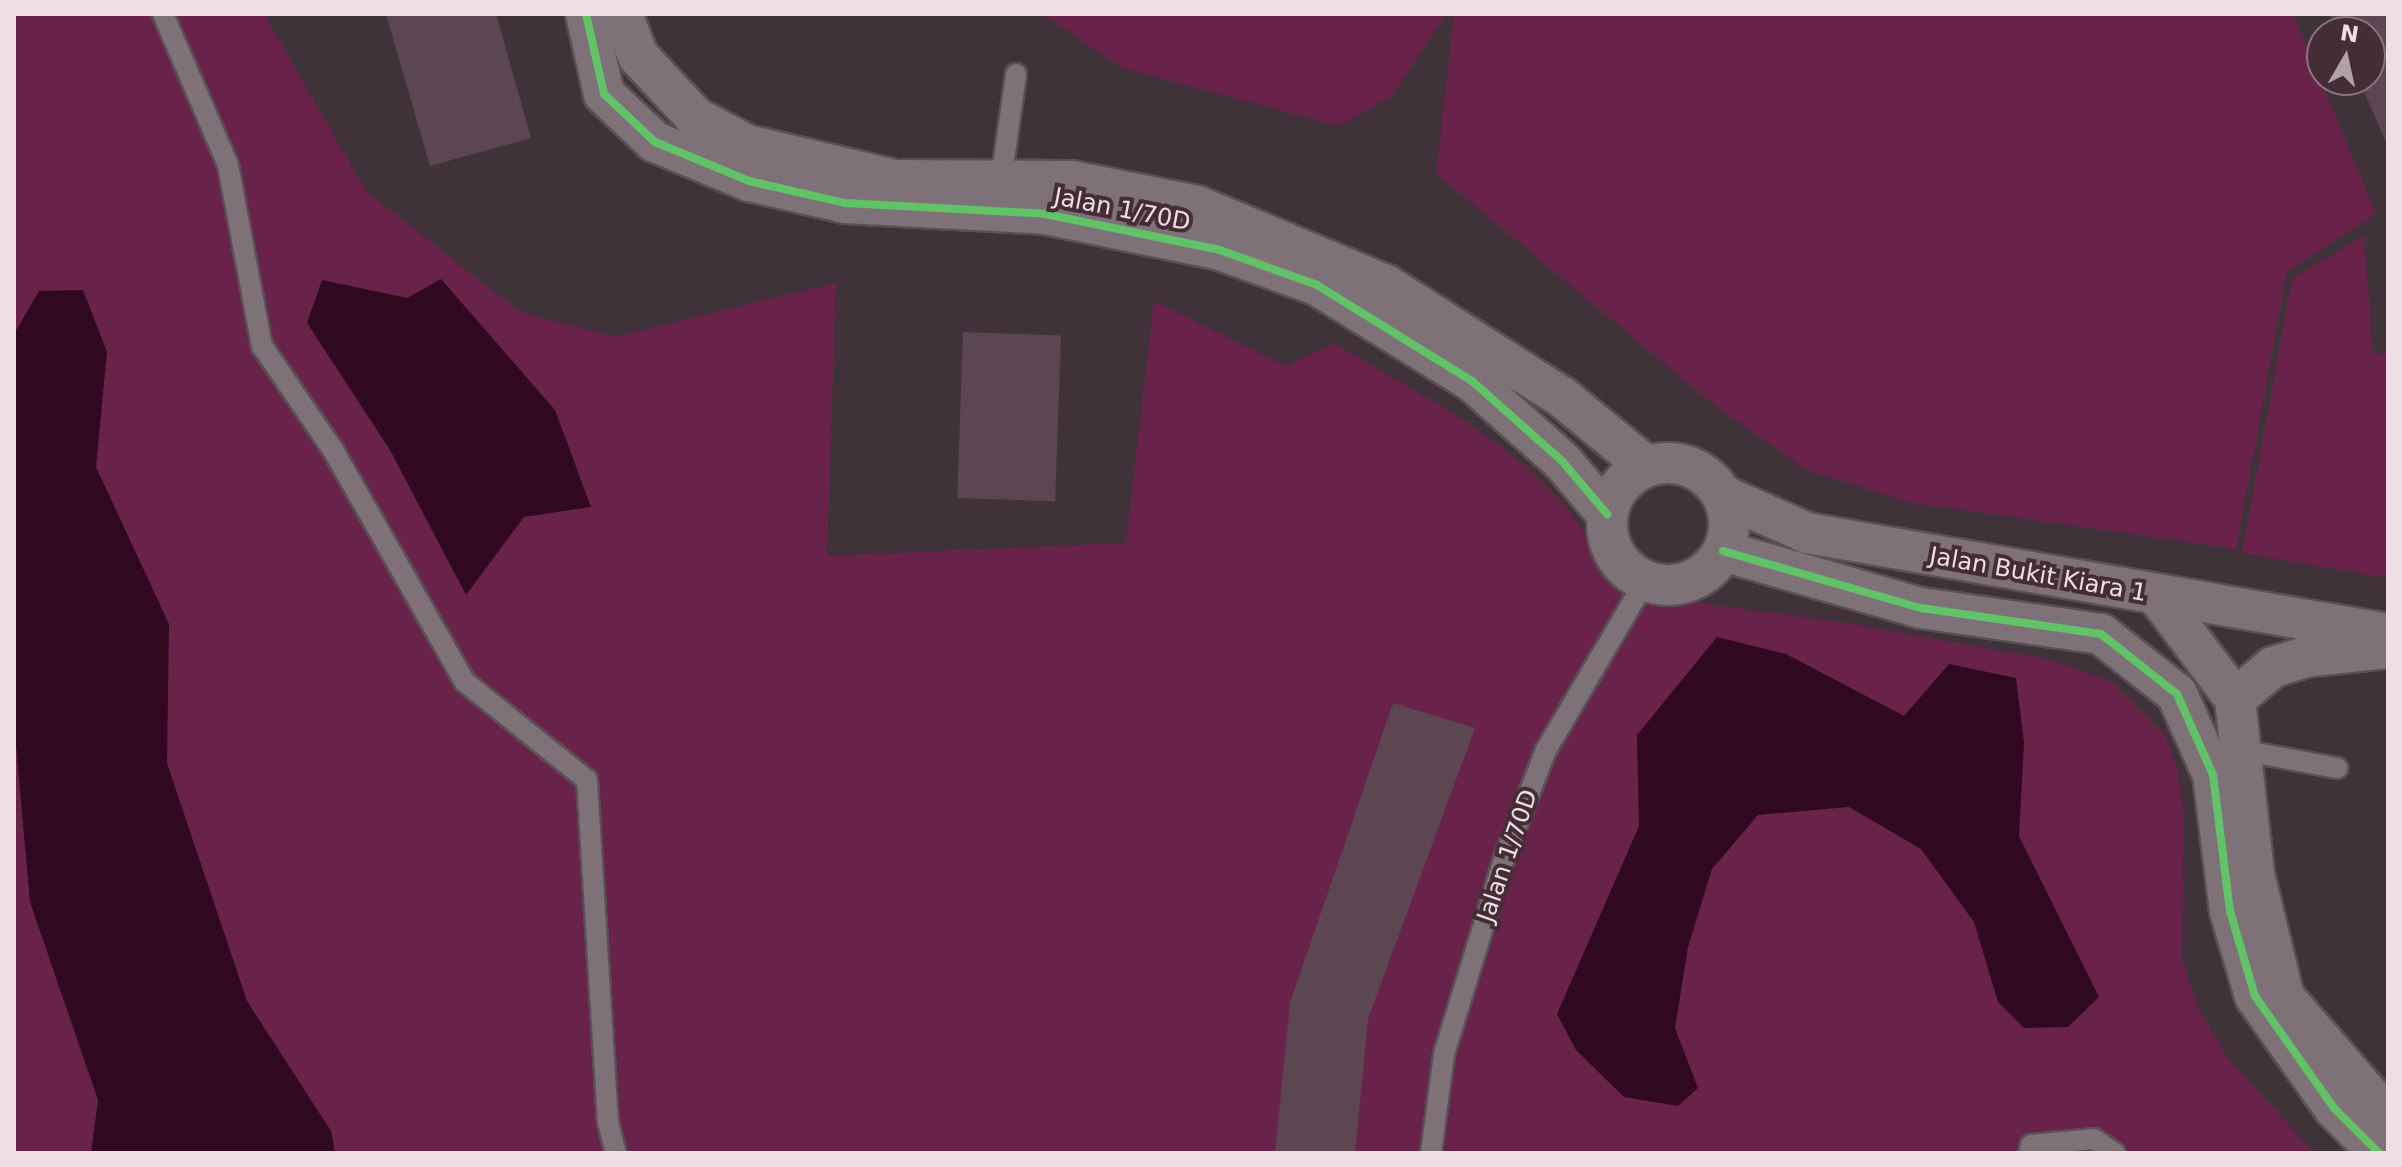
<!DOCTYPE html>
<html>
<head>
<meta charset="utf-8">
<style>
	body { margin:0 }
	#map { position:relative; width:2402px; height:1167px; overflow:hidden; background:#3f3339; font-family:"DejaVu Sans",sans-serif }
	div>[style] { position:absolute }
	.green>* { inset:0; background:#69234b }
	.water>* { inset:0; background:#300920 }
	.building>* { inset:0; background:#5c4652; transform-origin:0 0 }
	.roads { filter:drop-shadow(2px 0 #5a4f55) drop-shadow(-2px 0 #5a4f55) drop-shadow(0 2px #5a4f55) drop-shadow(0 -2px #5a4f55) }
	.service>* { height:20px; margin:-10px; padding:0 10px; transform-origin:10px; border-radius:10px; background:#7e7177 }
	.minor>* { height:40px; margin:-20px; padding:0 20px; transform-origin:20px; border-radius:20px; background:#7e7177 }
	.minor>.ring { margin:-20px; padding:0; box-sizing:content-box; background:none; border:40px solid #7e7177; border-radius:50% }
	.cycleway>* { height:8px; margin:-4px; padding:0 4px; transform-origin:4px; border-radius:4px; background:#61c268 }
	span { translate:-50% -50%; white-space:nowrap; text-align:center; line-height:1.15; -webkit-text-stroke:8px #452d38; paint-order:stroke }
	.street-label { font-size:24px; color:#eedee5 }
	.frame { position:absolute; inset:0; border:16px solid #eedee5; pointer-events:none }
	.north { position:absolute; left:2306px; top:16px; width:80px; height:80px; box-sizing:border-box; background:#452d38; border:2px solid #89747d; border-radius:50%; rotate:9deg; font-size:22px; font-weight:700; line-height:32px; text-align:center; color:#eedee5 }
	.north::after { content:''; display:block; margin:auto; width:28px; height:36px; background:#b1a2a9; clip-path:polygon(50% 0,100% 100%,50% 72%,0 100%) }
</style>
</head>
<body>
<div id="map">
	<div class="green">
		<div style="clip-path:polygon(14px 14px,264px 14px,366px 191px,520px 312px,615px 337px,836px 283px,827px 556px,1126px 543px,1154px 301px,1286px 366px,1334px 343px,1464px 420px,1526px 466px,1566px 506px,1610px 573px,1648px 596px,1853px 624px,2047px 659px,2112px 682px,2166px 737px,2178px 770px,2184px 819px,2182px 960px,2199px 1009px,2227px 1057px,2314px 1153px,14px 1153px)"></div>
		<div style="clip-path:polygon(1043px 14px,1446px 14px,1392px 96px,1339px 126px,1122px 68px)"></div>
		<div style="clip-path:polygon(1454px 14px,2293px 14px,2376px 214px,2287px 272px,2236px 549px,1908px 502px,1807px 470px,1712px 403px,1436px 173px)"></div>
		<div style="clip-path:polygon(2364px 236px,2373px 354px,2388px 353px,2388px 578px,2242px 553px,2292px 279px)"></div>
	</div>
	<div class="water">
		<div style="clip-path:polygon(441px 279px,555px 410px,591px 507px,524px 517px,466px 595px,390px 450px,307px 323px,322px 280px,407px 298px)"></div>
		<div style="clip-path:polygon(83px 290px,107px 352px,96px 467px,169px 624px,167px 763px,247px 1001px,331px 1131px,335px 1153px,91px 1153px,98px 1100px,30px 902px,14px 723px,14px 334px,39px 291px)"></div>
		<div style="clip-path:polygon(1717px 637px,1786px 654px,1904px 716px,1949px 664px,2016px 678px,2024px 743px,2019px 836px,2099px 997px,2068px 1027px,2024px 1028px,1998px 1002px,1974px 922px,1921px 849px,1849px 807px,1758px 815px,1712px 869px,1688px 947px,1675px 1028px,1698px 1088px,1678px 1106px,1624px 1097px,1576px 1050px,1557px 1014px,1639px 826px,1637px 735px)"></div>
	</div>
	<div class="building">
		<div style="clip-path:polygon(386px 14px,496px 14px,531px 138px,430px 166px)"></div>
		<div style="clip-path:polygon(2330px 14px,2388px 14px,2388px 147px,2359px 80px,2370px 80px,2370px 32px,2338px 32px)"></div>
		<div style="left:963px;top:332px;width:98px;height:166px;rotate:2deg"></div>
		<div style="clip-path:polygon(1393px 703px,1475px 728px,1368px 1019px,1355px 1153px,1275px 1153px,1290px 1003px)"></div>
	</div>
	<div class="roads">
		<div class="service">
			<div style="left:163px;top:14px;width:164px;rotate:66.7deg"></div>
			<div style="left:228px;top:165px;width:184px;rotate:79.4deg"></div>
			<div style="left:262px;top:346px;width:126px;rotate:55.7deg"></div>
			<div style="left:333px;top:450px;width:267px;rotate:60.4deg"></div>
			<div style="left:465px;top:682px;width:156px;rotate:38.8deg"></div>
			<div style="left:587px;top:780px;width:343px;rotate:86.5deg"></div>
			<div style="left:608px;top:1122px;width:32px;rotate:76deg"></div>
			<div style="left:1001px;top:181px;width:108px;rotate:-82deg"></div>
			<div style="left:2240px;top:750px;width:99px;rotate:10.5deg"></div>
			<div style="left:1431px;top:1153px;width:100px;rotate:-82.5deg"></div>
			<div style="left:1444px;top:1054px;width:207px;rotate:-72.9deg"></div>
			<div style="left:1505px;top:856px;width:114px;rotate:-68.9deg"></div>
			<div style="left:1546px;top:750px;width:196px;rotate:-59.6deg"></div>
			<div style="left:2029px;top:1153px;width:8px;rotate:-76deg"></div>
			<div style="left:2031px;top:1145px;width:63px;rotate:-5.4deg"></div>
			<div style="left:2094px;top:1139px;width:25px;rotate:34deg"></div>
		</div>
		<div class="minor">
			<div style="left:586px;top:14px;width:82px;rotate:77.3deg"></div>
			<div style="left:604px;top:94px;width:70px;rotate:43.3deg"></div>
			<div style="left:655px;top:142px;width:102px;rotate:22.5deg"></div>
			<div style="left:749px;top:181px;width:98px;rotate:12.9deg"></div>
			<div style="left:845px;top:203px;width:200px;rotate:3.1deg"></div>
			<div style="left:1045px;top:214px;width:179px;rotate:11.6deg"></div>
			<div style="left:1220px;top:250px;width:103px;rotate:19.8deg"></div>
			<div style="left:1317px;top:285px;width:182px;rotate:31.8deg"></div>
			<div style="left:1472px;top:381px;width:120px;rotate:41.6deg"></div>
			<div style="left:1562px;top:461px;width:70px;rotate:49.7deg"></div>
			<div style="left:622px;top:14px;width:45px;rotate:69.1deg"></div>
			<div style="left:638px;top:56px;width:85px;rotate:46.9deg"></div>
			<div style="left:696px;top:118px;width:58px;rotate:27.9deg"></div>
			<div style="left:747px;top:145px;width:152px;rotate:13.3deg"></div>
			<div style="left:895px;top:180px;width:177px;rotate:0.3deg"></div>
			<div style="left:1072px;top:181px;width:127px;rotate:11.3deg"></div>
			<div style="left:1197px;top:206px;width:205px;rotate:22.7deg"></div>
			<div style="left:1386px;top:285px;width:209px;rotate:32.5deg"></div>
			<div style="left:1562px;top:397px;width:109px;rotate:39.4deg"></div>
			<div class="ring" style="left:1607px;top:463px;width:82px;height:82px"></div>
			<div style="left:1722px;top:495px;width:93px;rotate:24.1deg"></div>
			<div style="left:1807px;top:533px;width:590px;rotate:9.86deg"></div>
			<div style="left:1723px;top:551px;width:206px;rotate:16.1deg"></div>
			<div style="left:1921px;top:608px;width:182px;rotate:8.2deg"></div>
			<div style="left:2101px;top:634px;width:97px;rotate:38.3deg"></div>
			<div style="left:2177px;top:694px;width:89px;rotate:66deg"></div>
			<div style="left:2213px;top:775px;width:137px;rotate:82.9deg"></div>
			<div style="left:2230px;top:911px;width:89px;rotate:73.6deg"></div>
			<div style="left:2255px;top:996px;width:137px;rotate:54.8deg"></div>
			<div style="left:2334px;top:1108px;width:64px;rotate:45deg"></div>
			<div style="left:2156px;top:594px;width:131px;rotate:53deg"></div>
			<div style="left:2235px;top:699px;width:176px;rotate:83.8deg"></div>
			<div style="left:2254px;top:874px;width:127px;rotate:76.3deg"></div>
			<div style="left:2284px;top:997px;width:159px;rotate:49.1deg"></div>
			<div style="left:2235px;top:699px;width:50px;rotate:-40.1deg"></div>
			<div style="left:2273px;top:667px;width:34px;rotate:-17deg"></div>
			<div style="left:2305px;top:657px;width:83px;rotate:-6.2deg"></div>
		</div>
	</div>
	<div class="cycleway">
		<div style="left:586px;top:14px;width:82px;rotate:77.3deg"></div>
		<div style="left:604px;top:94px;width:70px;rotate:43.3deg"></div>
		<div style="left:655px;top:142px;width:102px;rotate:22.5deg"></div>
		<div style="left:749px;top:181px;width:98px;rotate:12.9deg"></div>
		<div style="left:845px;top:203px;width:200px;rotate:3.1deg"></div>
		<div style="left:1045px;top:214px;width:179px;rotate:11.6deg"></div>
		<div style="left:1220px;top:250px;width:103px;rotate:19.8deg"></div>
		<div style="left:1317px;top:285px;width:182px;rotate:31.8deg"></div>
		<div style="left:1472px;top:381px;width:120px;rotate:41.6deg"></div>
		<div style="left:1562px;top:461px;width:70px;rotate:49.7deg"></div>
		<div style="left:1723px;top:551px;width:206px;rotate:16.1deg"></div>
		<div style="left:1921px;top:608px;width:182px;rotate:8.2deg"></div>
		<div style="left:2101px;top:634px;width:97px;rotate:38.3deg"></div>
		<div style="left:2177px;top:694px;width:89px;rotate:66deg"></div>
		<div style="left:2213px;top:775px;width:137px;rotate:82.9deg"></div>
		<div style="left:2230px;top:911px;width:89px;rotate:73.6deg"></div>
		<div style="left:2255px;top:996px;width:137px;rotate:54.8deg"></div>
		<div style="left:2334px;top:1108px;width:64px;rotate:45deg"></div>
	</div>
	<div class="street-label">
		<span style="left:1122px;top:210px;rotate:11deg">Jalan 1/70D</span>
		<span style="left:2038px;top:575px;rotate:10deg">Jalan Bukit Kiara 1</span>
		<span style="left:1508px;top:856px;rotate:-71deg">Jalan 1/70D</span>
	</div>
	<div class="frame"></div>
	<div class="north">N</div>
</div>
</body>
</html>
